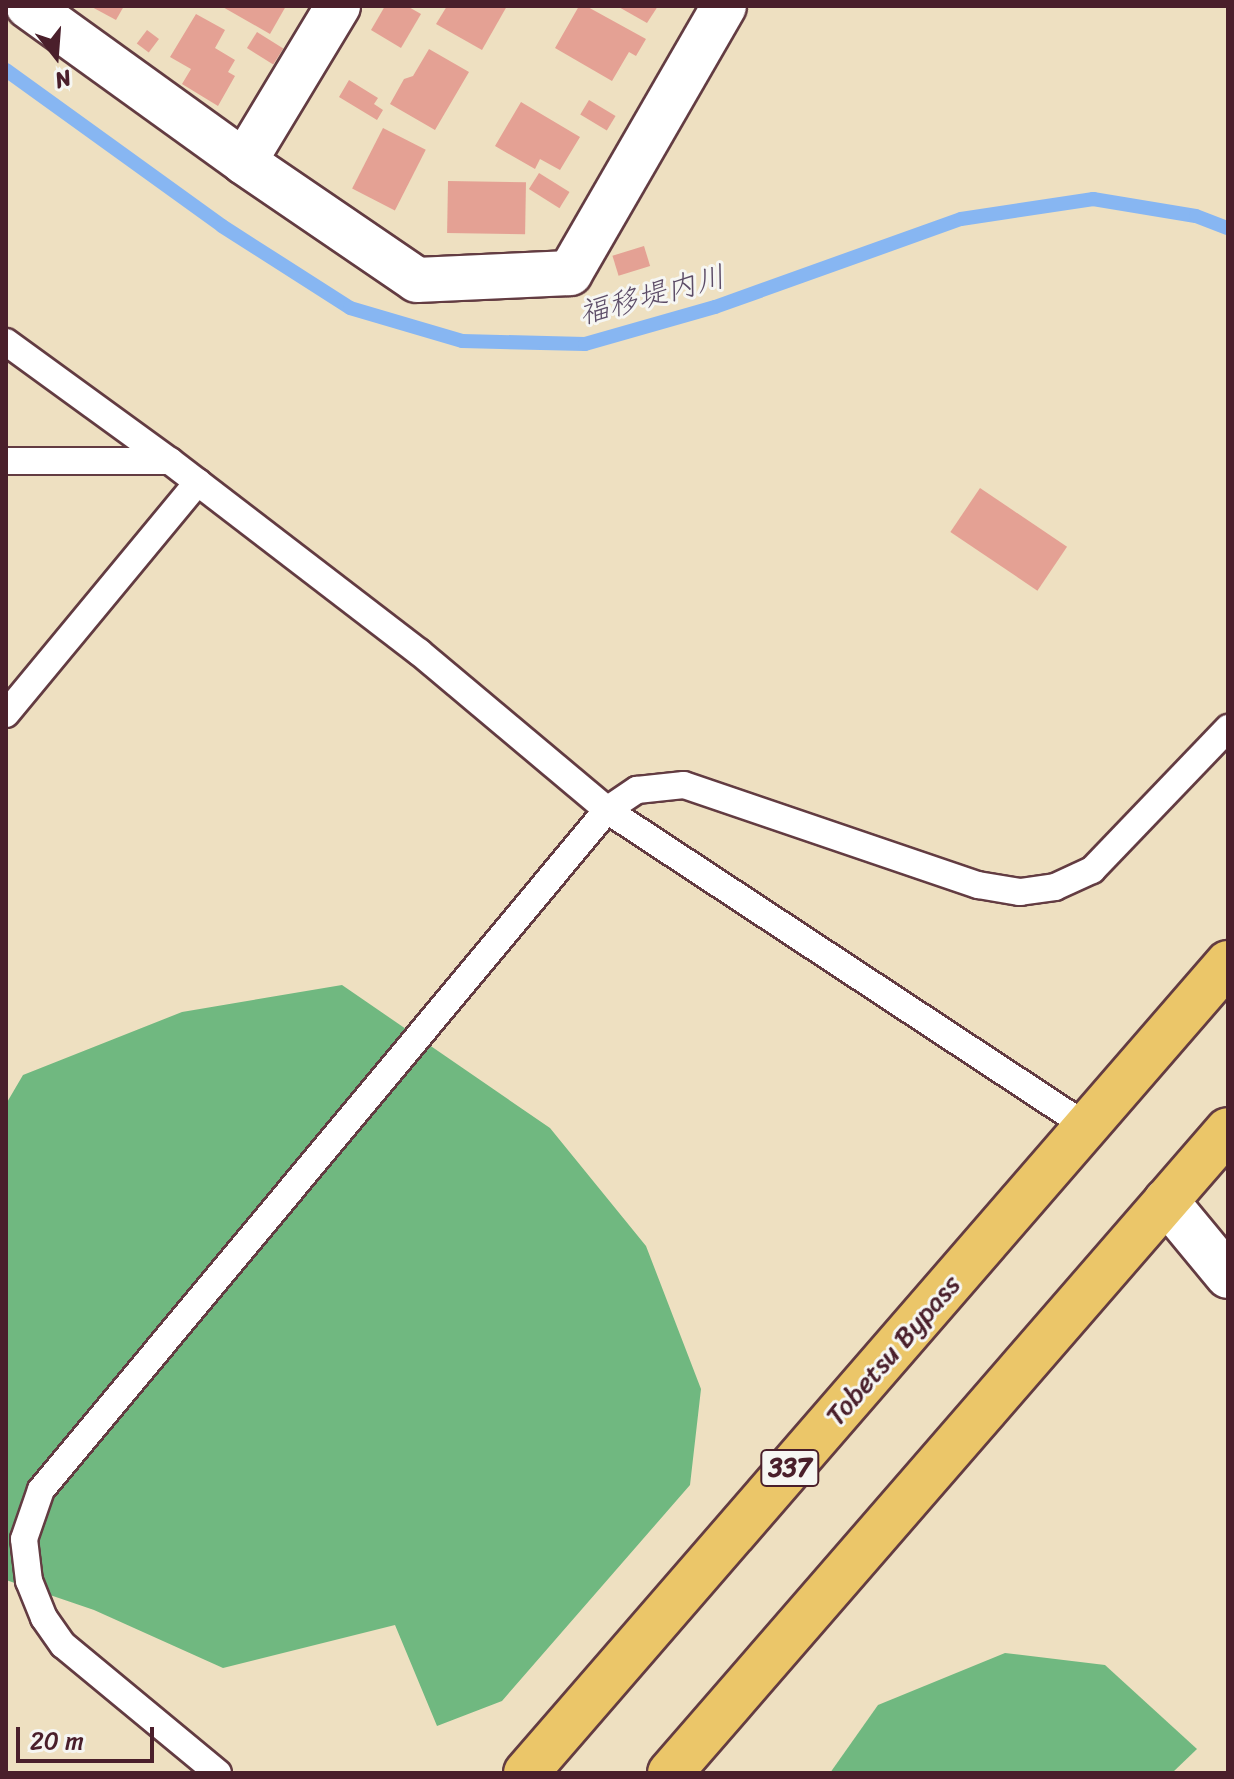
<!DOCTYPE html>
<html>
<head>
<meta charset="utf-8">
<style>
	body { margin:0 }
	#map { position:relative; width:1234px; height:1779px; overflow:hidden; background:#eee0c1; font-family:Sriracha,"Klee One",sans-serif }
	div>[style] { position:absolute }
	.forest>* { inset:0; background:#70b880 }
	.stream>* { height:14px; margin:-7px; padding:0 7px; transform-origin:7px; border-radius:7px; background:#87b6f2 }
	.building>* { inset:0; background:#e4a194; transform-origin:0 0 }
	.roads { filter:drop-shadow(2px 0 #633c42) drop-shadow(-2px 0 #633c42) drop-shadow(0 2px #633c42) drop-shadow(0 -2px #633c42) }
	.service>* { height:26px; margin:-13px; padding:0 13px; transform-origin:13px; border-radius:13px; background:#fff }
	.minor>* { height:44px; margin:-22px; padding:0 22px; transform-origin:22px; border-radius:22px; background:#fff }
	.trunk>* { height:44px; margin:-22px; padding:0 22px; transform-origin:22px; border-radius:22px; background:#ebc669 }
	span { translate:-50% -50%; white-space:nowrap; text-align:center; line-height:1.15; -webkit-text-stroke:6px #f6f6f2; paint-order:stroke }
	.shield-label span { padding:2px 6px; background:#f6f6f2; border:2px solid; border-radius:6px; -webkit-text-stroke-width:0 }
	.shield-label { font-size:26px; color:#4a1f2b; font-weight:700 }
	.street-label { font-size:28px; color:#4a1f2b }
	.water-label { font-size:30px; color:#5c4c67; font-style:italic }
	.frame { position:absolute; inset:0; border:8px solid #4a1f2b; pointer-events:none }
	.north { position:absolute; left:16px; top:16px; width:80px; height:80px; -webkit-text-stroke:6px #f6f6f2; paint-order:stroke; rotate:163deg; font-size:22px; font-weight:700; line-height:32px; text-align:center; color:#4a1f2b }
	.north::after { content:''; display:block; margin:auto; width:28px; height:36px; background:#4a1f2b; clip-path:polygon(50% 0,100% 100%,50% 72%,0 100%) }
	.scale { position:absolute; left:16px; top:1727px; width:138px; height:36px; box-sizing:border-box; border:4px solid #4a1f2b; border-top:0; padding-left:10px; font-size:24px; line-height:28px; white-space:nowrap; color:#4a1f2b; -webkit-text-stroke:6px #f6f6f2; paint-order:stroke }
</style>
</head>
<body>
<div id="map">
	<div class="forest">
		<div style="clip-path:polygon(342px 985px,550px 1128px,646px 1246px,701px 1389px,690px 1485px,502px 1701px,437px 1726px,395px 1625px,223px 1668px,94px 1610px,6px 1580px,6px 1104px,23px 1075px,182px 1012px)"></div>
		<div style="clip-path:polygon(1005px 1653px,1105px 1665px,1197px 1749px,1172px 1773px,830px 1773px,878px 1705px)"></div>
	</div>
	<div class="stream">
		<div style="left:6px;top:70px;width:266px;rotate:35.8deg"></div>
		<div style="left:222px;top:226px;width:152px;rotate:32.6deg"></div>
		<div style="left:350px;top:308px;width:117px;rotate:16.4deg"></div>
		<div style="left:462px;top:341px;width:123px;rotate:1.4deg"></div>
		<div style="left:585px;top:344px;width:135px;rotate:-15.9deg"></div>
		<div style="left:715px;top:307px;width:261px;rotate:-19.7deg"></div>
		<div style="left:961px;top:219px;width:134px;rotate:-8.6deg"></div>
		<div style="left:1093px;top:199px;width:104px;rotate:9.4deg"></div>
		<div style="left:1196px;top:216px;width:34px;rotate:21deg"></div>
	</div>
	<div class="building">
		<div style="clip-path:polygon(90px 6px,124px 6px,116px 20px)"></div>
		<div style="clip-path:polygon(221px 6px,286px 6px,270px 34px)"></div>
		<div style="clip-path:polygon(385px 6px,407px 6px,421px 14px,401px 48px,371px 30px)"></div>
		<div style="clip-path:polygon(447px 6px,507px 6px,482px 50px,436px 24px)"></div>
		<div style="clip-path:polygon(579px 6px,586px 6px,646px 39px,636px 56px,629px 52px,612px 81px,555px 48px)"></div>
		<div style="clip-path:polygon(617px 6px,658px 6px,647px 23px)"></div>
		<div style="clip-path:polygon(196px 14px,225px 30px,215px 48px,235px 60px,228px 72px,235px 76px,218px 106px,182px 84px,191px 69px,170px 57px)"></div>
		<div style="left:147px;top:30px;width:15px;height:17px;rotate:37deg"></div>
		<div style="left:257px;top:32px;width:31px;height:19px;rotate:32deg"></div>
		<div style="clip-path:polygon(429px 49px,469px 72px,435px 130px,390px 104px,404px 79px,413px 76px)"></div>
		<div style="clip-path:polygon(349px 80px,378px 98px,374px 104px,383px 110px,377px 120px,339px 97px)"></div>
		<div style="left:589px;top:100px;width:31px;height:17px;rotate:31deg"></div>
		<div style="clip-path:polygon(521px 102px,580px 137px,560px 170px,540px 159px,535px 169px,495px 146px)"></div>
		<div style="left:383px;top:128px;width:48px;height:68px;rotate:27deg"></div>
		<div style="left:539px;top:173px;width:36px;height:19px;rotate:32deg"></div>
		<div style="left:448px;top:181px;width:78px;height:52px;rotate:1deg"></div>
		<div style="left:644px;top:246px;width:21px;height:33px;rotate:73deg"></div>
		<div style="left:980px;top:488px;width:105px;height:53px;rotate:34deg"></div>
	</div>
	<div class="roads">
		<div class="service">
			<div style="left:6px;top:342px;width:203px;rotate:36deg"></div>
			<div style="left:170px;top:461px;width:314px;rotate:37.5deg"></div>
			<div style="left:419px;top:652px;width:246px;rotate:40deg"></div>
			<div style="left:607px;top:810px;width:574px;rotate:33.41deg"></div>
			<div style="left:6px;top:461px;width:164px"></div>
			<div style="left:6px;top:714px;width:301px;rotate:-50.4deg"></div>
			<div style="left:218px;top:1773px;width:201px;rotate:-140.4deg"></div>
			<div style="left:63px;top:1645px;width:33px;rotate:-125deg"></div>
			<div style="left:44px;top:1618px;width:40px;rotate:-112deg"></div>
			<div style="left:29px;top:1581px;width:42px;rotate:-96.8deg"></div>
			<div style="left:24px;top:1539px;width:52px;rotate:-70.9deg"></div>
			<div style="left:41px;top:1490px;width:885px;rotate:-50.23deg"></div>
			<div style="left:607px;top:810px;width:36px;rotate:-34deg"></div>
			<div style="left:637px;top:790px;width:47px;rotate:-6.1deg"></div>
			<div style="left:684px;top:785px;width:311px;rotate:18.8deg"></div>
			<div style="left:978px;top:885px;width:43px;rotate:9.5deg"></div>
			<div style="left:1020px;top:892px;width:35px;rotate:-8deg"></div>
			<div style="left:1055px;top:887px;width:41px;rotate:-24.7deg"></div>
			<div style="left:1092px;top:870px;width:197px;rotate:-46.2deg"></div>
		</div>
		<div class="minor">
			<div style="left:28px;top:6px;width:266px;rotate:35.8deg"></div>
			<div style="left:244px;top:162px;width:209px;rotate:34.3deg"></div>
			<div style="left:417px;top:280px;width:153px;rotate:-2.6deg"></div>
			<div style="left:570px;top:273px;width:308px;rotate:-60deg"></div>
			<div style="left:244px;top:162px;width:182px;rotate:-58.9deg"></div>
			<div style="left:1166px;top:1201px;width:97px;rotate:50.4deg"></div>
		</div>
		<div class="trunk">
			<div style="left:526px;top:1773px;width:1072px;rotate:-49.09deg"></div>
			<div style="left:670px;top:1773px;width:851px;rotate:-49.05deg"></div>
		</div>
	</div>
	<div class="shield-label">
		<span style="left:790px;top:1468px">337</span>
	</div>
	<div class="street-label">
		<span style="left:893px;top:1350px;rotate:-49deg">Tobetsu Bypass</span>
	</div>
	<div class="water-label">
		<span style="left:652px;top:295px;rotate:-15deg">福移堤内川</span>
	</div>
	<div class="frame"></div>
	<div class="north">N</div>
	<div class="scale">20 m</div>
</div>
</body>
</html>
